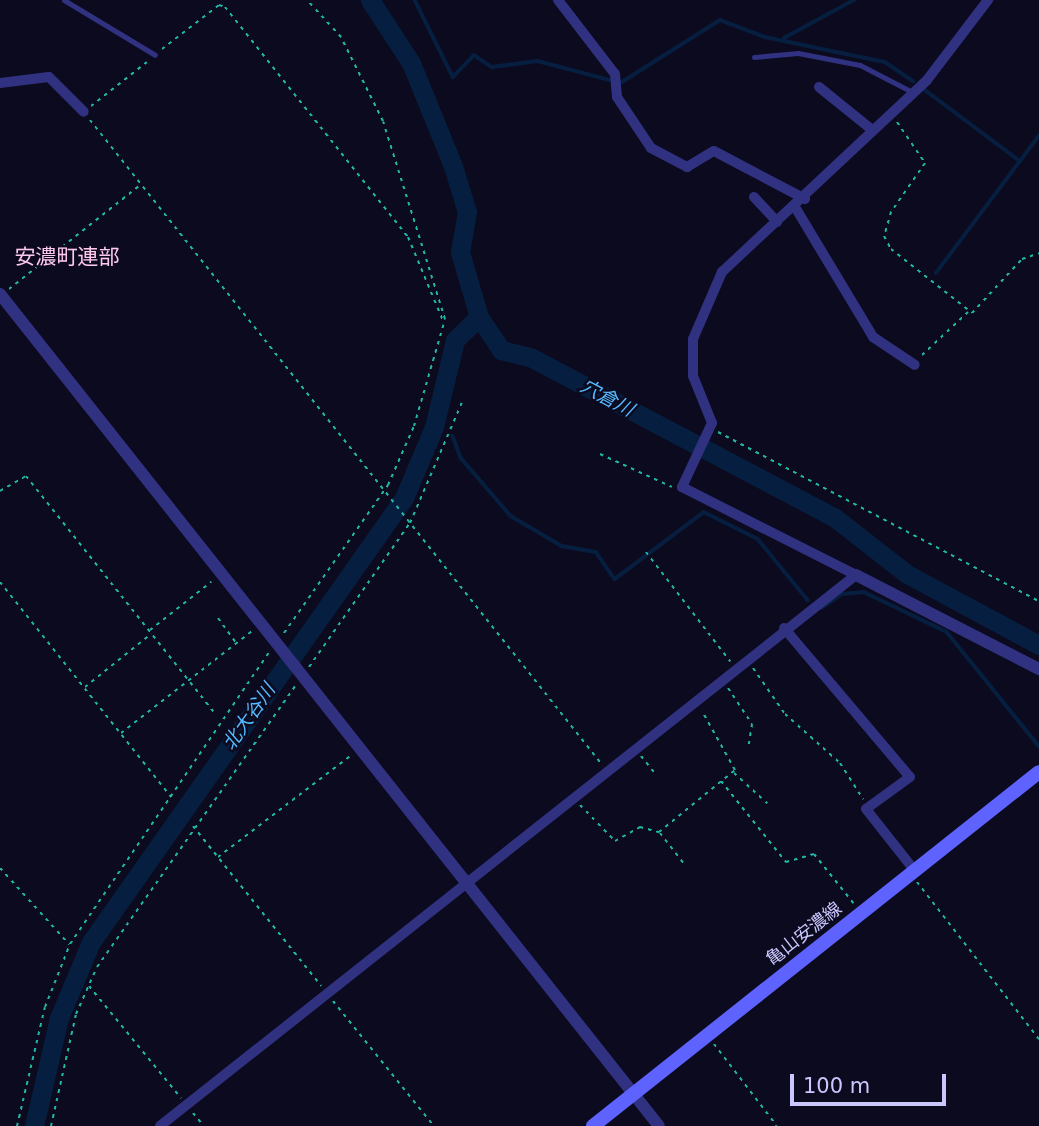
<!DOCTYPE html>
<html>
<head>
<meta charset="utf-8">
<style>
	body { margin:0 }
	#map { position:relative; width:1039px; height:1126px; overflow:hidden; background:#0c0a1e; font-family:"DejaVu Sans","Noto Sans JP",sans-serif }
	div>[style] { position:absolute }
	.stream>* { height:3.5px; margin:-1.75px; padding:0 1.75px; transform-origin:1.75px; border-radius:1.75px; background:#061f40 }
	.river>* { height:19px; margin:-9.5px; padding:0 9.5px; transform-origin:9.5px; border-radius:9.5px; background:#061f40 }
	.path>* { height:2px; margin-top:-1px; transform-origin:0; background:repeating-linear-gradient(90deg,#21b8a6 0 3.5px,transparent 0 8.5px) }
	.service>* { height:5px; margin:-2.5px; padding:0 2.5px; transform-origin:2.5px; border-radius:2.5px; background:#303281 }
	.minor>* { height:10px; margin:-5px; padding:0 5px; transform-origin:5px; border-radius:5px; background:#303281 }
	.tertiary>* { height:12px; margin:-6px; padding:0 6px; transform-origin:6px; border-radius:6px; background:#303281 }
	.secondary>* { height:14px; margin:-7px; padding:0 7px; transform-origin:7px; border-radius:7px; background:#5e63ff }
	span { translate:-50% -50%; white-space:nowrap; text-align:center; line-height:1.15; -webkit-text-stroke:5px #0c0a1e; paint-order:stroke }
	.street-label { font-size:18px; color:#cac7ff }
	.water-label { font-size:19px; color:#55baff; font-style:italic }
	.quarter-label { font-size:21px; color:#ffc9ee }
	.scale { position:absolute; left:790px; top:1074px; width:156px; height:32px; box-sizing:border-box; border:4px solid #cac7ff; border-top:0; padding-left:9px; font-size:21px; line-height:24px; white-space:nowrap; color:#cac7ff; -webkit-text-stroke:5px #0c0a1e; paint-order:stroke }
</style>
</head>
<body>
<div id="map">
	<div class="stream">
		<div style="left:415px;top:0;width:86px;rotate:63.7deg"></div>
		<div style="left:453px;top:77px;width:30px;rotate:-46deg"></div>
		<div style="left:474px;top:55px;width:22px;rotate:34deg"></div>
		<div style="left:492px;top:67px;width:46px;rotate:-7.4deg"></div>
		<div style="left:538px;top:61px;width:78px;rotate:14.9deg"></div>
		<div style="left:784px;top:38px;width:80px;rotate:-28.5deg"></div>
		<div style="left:622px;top:82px;width:116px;rotate:-32.3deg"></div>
		<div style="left:720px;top:20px;width:48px;rotate:20.7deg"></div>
		<div style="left:765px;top:37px;width:123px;rotate:11.8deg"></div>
		<div style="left:885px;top:62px;width:34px;rotate:34deg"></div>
		<div style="left:925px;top:90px;width:119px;rotate:36.8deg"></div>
		<div style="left:936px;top:273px;width:171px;rotate:-53.1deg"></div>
		<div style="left:453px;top:436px;width:23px;rotate:70deg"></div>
		<div style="left:461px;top:458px;width:77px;rotate:49.2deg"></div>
		<div style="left:511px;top:516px;width:59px;rotate:30.5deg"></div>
		<div style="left:562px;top:546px;width:35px;rotate:10deg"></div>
		<div style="left:596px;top:552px;width:33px;rotate:55deg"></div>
		<div style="left:615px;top:579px;width:111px;rotate:-37deg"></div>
		<div style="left:704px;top:512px;width:60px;rotate:26.6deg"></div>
		<div style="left:758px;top:539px;width:79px;rotate:50.7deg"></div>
		<div style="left:822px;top:608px;width:24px;rotate:-35deg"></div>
		<div style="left:842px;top:594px;width:22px;rotate:-5deg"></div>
		<div style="left:864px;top:592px;width:92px;rotate:25.7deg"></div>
		<div style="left:947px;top:632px;width:146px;rotate:51.1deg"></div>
	</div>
	<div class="river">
		<div style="left:370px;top:0;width:75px;rotate:56.9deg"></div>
		<div style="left:411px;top:63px;width:111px;rotate:67.8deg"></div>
		<div style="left:453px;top:166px;width:48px;rotate:73.1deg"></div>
		<div style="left:467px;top:212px;width:41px;rotate:99.9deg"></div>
		<div style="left:460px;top:252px;width:68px;rotate:73.7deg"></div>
		<div style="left:479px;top:317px;width:40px;rotate:56deg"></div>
		<div style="left:501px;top:350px;width:32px;rotate:14deg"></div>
		<div style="left:532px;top:358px;width:341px;rotate:27.8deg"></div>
		<div style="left:834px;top:517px;width:93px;rotate:38deg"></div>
		<div style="left:907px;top:574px;width:150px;rotate:28.3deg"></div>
		<div style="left:34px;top:1126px;width:111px;rotate:-77deg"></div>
		<div style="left:59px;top:1018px;width:82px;rotate:-67.2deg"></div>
		<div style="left:91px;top:942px;width:543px;rotate:-54.82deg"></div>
		<div style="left:404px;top:498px;width:77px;rotate:-67.1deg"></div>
		<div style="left:434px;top:427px;width:89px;rotate:-76.4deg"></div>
		<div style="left:455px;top:340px;width:33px;rotate:-44deg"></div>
	</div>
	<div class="path">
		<div style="left:162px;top:49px;width:72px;rotate:-37.7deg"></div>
		<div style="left:219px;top:5px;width:6px;rotate:18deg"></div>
		<div style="left:225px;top:7px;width:294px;rotate:51.5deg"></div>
		<div style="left:408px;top:237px;width:93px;rotate:67.3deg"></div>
		<div style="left:91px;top:106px;width:71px;rotate:-38.2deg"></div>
		<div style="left:90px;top:120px;width:820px;rotate:51.54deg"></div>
		<div style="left:897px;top:122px;width:50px;rotate:55.7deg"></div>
		<div style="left:925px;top:163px;width:60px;rotate:124.8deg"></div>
		<div style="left:891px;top:212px;width:25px;rotate:106deg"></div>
		<div style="left:884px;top:236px;width:15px;rotate:62deg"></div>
		<div style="left:891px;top:249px;width:103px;rotate:38.3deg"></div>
		<div style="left:972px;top:313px;width:74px;rotate:-47.2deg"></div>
		<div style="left:1022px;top:259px;width:18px;rotate:-19deg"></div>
		<div style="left:9px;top:289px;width:166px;rotate:-38.4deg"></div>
		<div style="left:922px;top:355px;width:63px;rotate:-43.1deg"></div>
		<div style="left:718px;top:432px;width:363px;rotate:27.8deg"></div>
		<div style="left:600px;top:454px;width:79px;rotate:24.6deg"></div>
		<div style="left:0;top:491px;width:30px;rotate:-30deg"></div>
		<div style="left:26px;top:476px;width:305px;rotate:51.5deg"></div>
		<div style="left:646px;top:552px;width:138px;rotate:52.4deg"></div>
		<div style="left:0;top:582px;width:275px;rotate:51.5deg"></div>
		<div style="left:218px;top:618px;width:31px;rotate:54deg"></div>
		<div style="left:150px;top:630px;width:78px;rotate:-38.2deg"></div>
		<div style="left:284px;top:633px;width:181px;rotate:-54.9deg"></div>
		<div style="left:388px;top:485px;width:64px;rotate:-66.2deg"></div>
		<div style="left:414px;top:426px;width:111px;rotate:-73.8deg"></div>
		<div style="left:445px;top:319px;width:207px;rotate:-107.4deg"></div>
		<div style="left:383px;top:121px;width:94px;rotate:-116.6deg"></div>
		<div style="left:341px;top:37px;width:50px;rotate:-132.6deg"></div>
		<div style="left:309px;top:667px;width:176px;rotate:-55deg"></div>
		<div style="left:410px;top:523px;width:134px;rotate:-66.7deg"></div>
		<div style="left:753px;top:668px;width:56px;rotate:55.2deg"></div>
		<div style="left:785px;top:714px;width:74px;rotate:41.7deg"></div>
		<div style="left:840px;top:763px;width:43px;rotate:57.4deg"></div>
		<div style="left:85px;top:687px;width:85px;rotate:-38.8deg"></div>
		<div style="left:728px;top:688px;width:43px;rotate:56.3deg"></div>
		<div style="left:752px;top:724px;width:24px;rotate:99deg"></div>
		<div style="left:121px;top:733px;width:166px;rotate:-37.9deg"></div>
		<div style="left:641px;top:756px;width:21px;rotate:51deg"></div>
		<div style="left:734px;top:773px;width:45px;rotate:42.3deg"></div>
		<div style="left:721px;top:781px;width:104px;rotate:51.3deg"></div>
		<div style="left:786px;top:862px;width:29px;rotate:-16deg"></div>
		<div style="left:814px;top:854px;width:64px;rotate:51.3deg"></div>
		<div style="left:580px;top:805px;width:50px;rotate:45.8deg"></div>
		<div style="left:615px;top:841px;width:29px;rotate:-29deg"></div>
		<div style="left:640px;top:827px;width:20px;rotate:15deg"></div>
		<div style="left:659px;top:832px;width:98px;rotate:-39.2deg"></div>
		<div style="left:735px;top:770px;width:68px;rotate:-119.2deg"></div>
		<div style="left:193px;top:826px;width:205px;rotate:51.3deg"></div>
		<div style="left:660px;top:833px;width:41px;rotate:52deg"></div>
		<div style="left:218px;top:857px;width:166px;rotate:-37.4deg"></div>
		<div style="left:0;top:868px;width:103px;rotate:47.8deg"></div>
		<div style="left:917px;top:882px;width:199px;rotate:52.2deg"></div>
		<div style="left:89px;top:986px;width:145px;rotate:50.6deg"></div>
		<div style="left:333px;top:1001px;width:161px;rotate:51.1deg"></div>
		<div style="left:714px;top:1044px;width:103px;rotate:52.5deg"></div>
		<div style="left:193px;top:1113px;width:17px;rotate:50deg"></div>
		<div style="left:17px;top:1126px;width:122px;rotate:-76.8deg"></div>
		<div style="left:45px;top:1007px;width:68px;rotate:-68.4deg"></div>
		<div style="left:70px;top:944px;width:355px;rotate:-55.7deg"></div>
		<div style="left:51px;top:1126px;width:115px;rotate:-77.4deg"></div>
		<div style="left:76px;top:1014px;width:51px;rotate:-65.9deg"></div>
		<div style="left:97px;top:967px;width:344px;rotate:-54.8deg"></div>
	</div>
	<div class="service">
		<div style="left:64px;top:0;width:106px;rotate:31.1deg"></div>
		<div style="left:754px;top:57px;width:44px;rotate:-5.2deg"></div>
		<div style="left:798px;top:53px;width:63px;rotate:11deg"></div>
		<div style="left:860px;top:65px;width:61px;rotate:27.4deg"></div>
	</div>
	<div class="minor">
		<div style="left:558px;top:0;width:93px;rotate:52.4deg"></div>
		<div style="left:615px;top:74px;width:23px;rotate:85deg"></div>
		<div style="left:617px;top:97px;width:61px;rotate:56.3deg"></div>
		<div style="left:651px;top:148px;width:41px;rotate:27.8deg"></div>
		<div style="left:687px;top:167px;width:31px;rotate:-31deg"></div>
		<div style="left:714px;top:151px;width:103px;rotate:27.8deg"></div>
		<div style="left:0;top:83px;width:49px;rotate:-7deg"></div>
		<div style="left:49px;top:77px;width:49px;rotate:45deg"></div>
		<div style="left:819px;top:87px;width:67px;rotate:38.9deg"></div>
		<div style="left:754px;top:197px;width:34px;rotate:47deg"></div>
		<div style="left:795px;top:207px;width:152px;rotate:59deg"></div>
		<div style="left:873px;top:337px;width:50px;rotate:33.7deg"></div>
		<div style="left:856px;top:575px;width:195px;rotate:-153.2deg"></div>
		<div style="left:682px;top:487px;width:71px;rotate:-64.9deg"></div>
		<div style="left:712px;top:423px;width:51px;rotate:-112deg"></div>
		<div style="left:693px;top:376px;width:37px;rotate:-90deg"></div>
		<div style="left:693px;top:339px;width:73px;rotate:-66.6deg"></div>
		<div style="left:722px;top:272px;width:281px;rotate:-43.1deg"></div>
		<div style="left:927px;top:80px;width:101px;rotate:-52.7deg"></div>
		<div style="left:784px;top:628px;width:195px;rotate:49.8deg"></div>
		<div style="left:910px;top:777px;width:54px;rotate:144deg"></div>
		<div style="left:866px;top:809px;width:79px;rotate:51.7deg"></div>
		<div style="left:160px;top:1126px;width:888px;rotate:-38.37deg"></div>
	</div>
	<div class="tertiary">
		<div style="left:0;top:294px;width:1061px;rotate:51.62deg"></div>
		<div style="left:856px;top:575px;width:206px;rotate:27.2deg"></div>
	</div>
	<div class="secondary">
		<div style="left:593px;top:1126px;width:569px;rotate:-38.44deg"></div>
	</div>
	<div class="street-label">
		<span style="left:804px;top:934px;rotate:-38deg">亀山安濃線</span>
	</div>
	<div class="water-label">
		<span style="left:607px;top:398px;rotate:28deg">穴倉川</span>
		<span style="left:249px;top:717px;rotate:-55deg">北大谷川</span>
	</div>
	<div class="quarter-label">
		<span style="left:67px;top:257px">安濃町連部</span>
	</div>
	<div class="scale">100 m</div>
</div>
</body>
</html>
